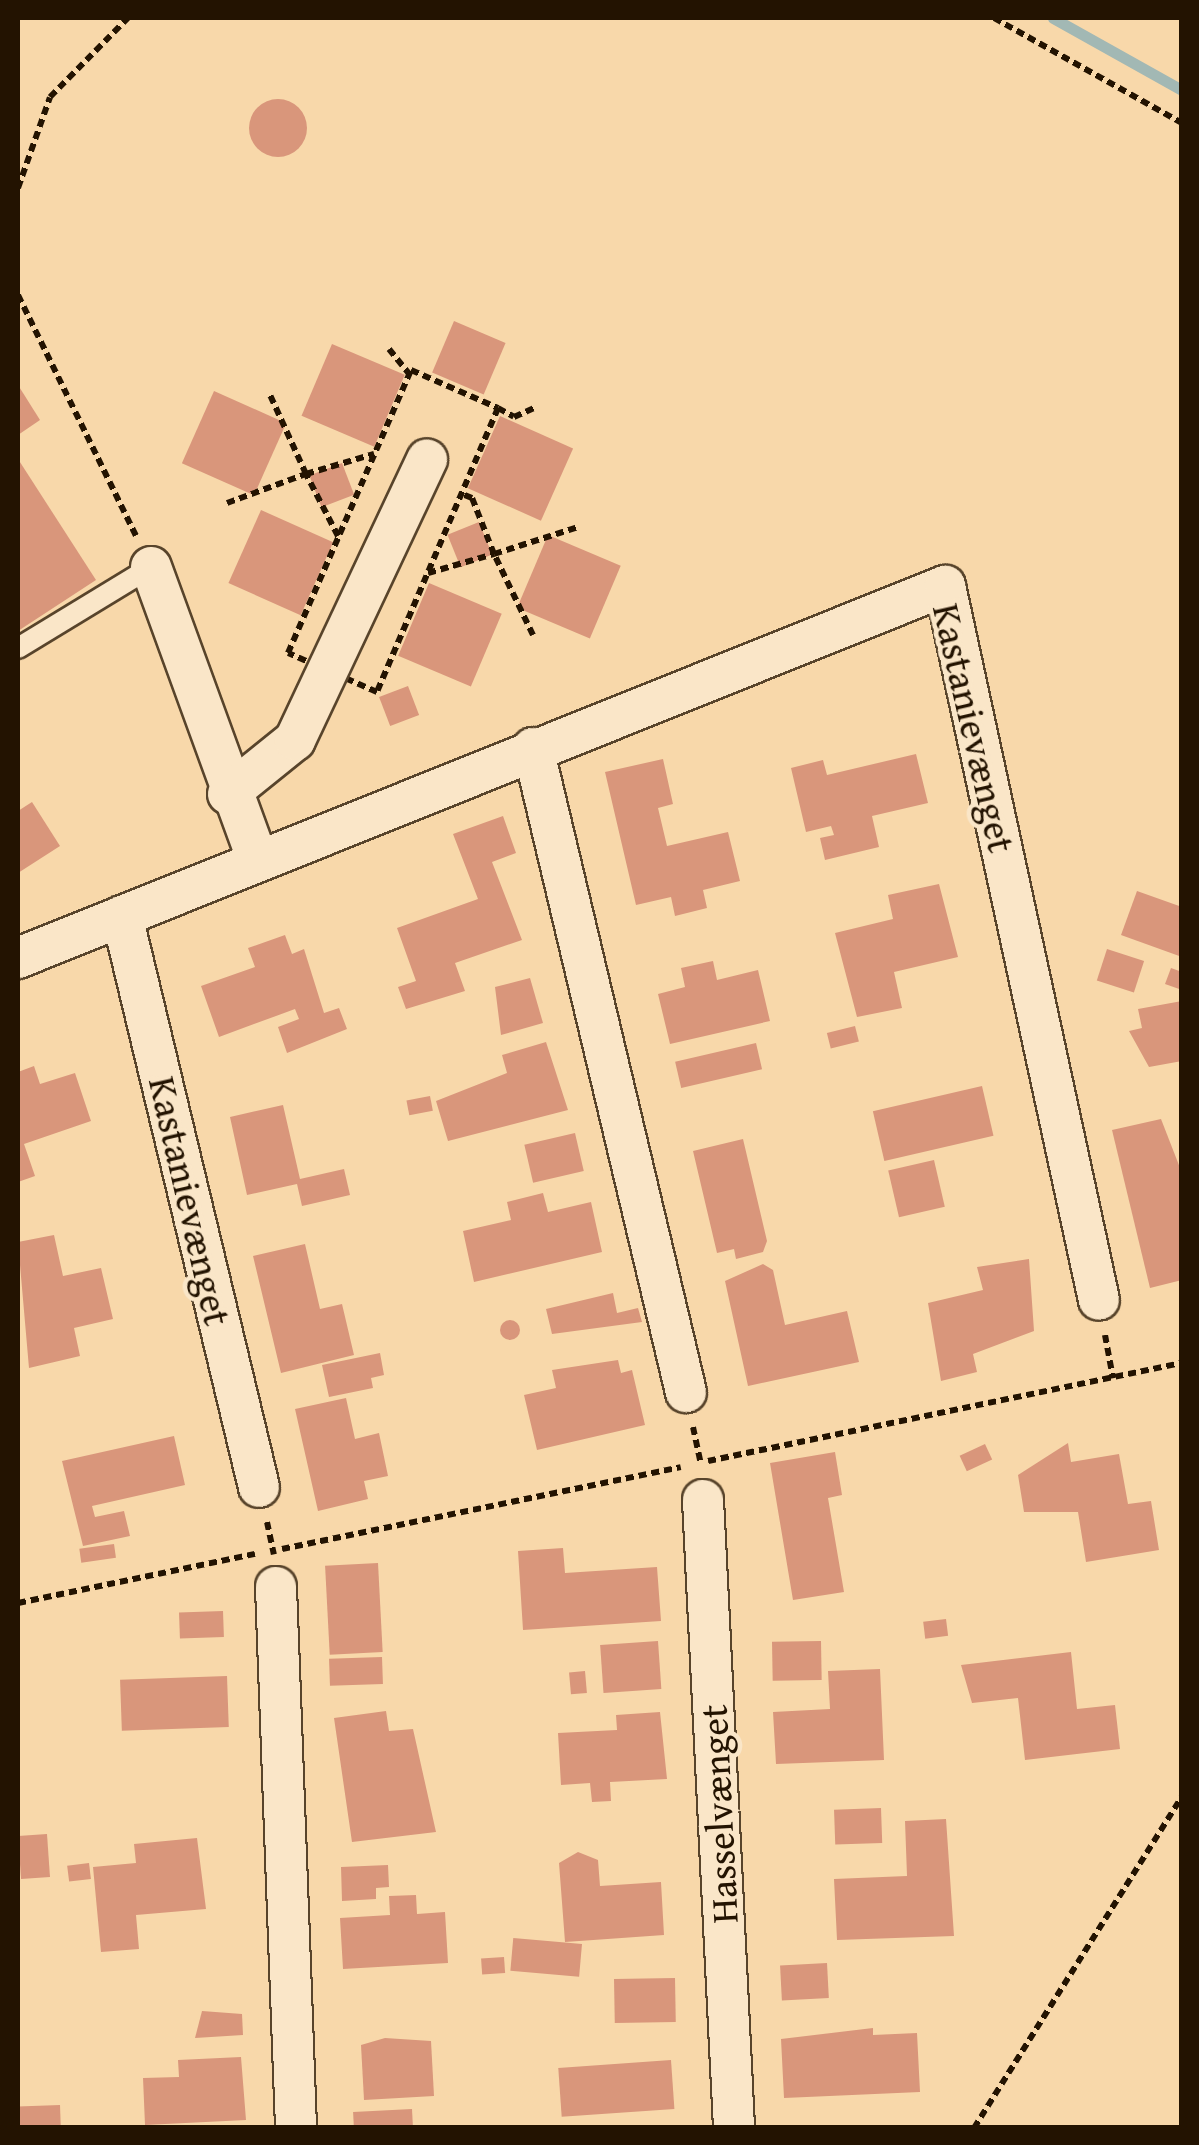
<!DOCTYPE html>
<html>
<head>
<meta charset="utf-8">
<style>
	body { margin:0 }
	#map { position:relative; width:1199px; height:2145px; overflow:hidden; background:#f8d8aa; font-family:"Gentium Book Plus",serif }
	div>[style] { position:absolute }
	.stream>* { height:11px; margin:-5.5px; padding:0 5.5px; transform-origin:5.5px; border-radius:5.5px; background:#a2b8b4 }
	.building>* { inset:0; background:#d9967b; transform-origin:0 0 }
	.round { border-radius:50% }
	.path>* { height:6px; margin-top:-3px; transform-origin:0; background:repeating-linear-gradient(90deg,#231301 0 8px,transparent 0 13px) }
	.roads { filter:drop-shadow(2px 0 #58442b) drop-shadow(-2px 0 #58442b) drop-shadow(0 2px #58442b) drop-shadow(0 -2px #58442b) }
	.service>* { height:20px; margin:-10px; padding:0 10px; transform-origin:10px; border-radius:10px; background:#fae6c8 }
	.minor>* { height:40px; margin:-20px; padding:0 20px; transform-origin:20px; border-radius:20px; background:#fae6c8 }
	span { translate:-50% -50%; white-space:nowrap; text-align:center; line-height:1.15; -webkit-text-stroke:9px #fae6c8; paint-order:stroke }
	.street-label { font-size:38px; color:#231301 }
	.frame { position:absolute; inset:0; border:20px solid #231301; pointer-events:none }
</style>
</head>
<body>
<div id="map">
	<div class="stream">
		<div style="left:1053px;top:18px;width:148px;rotate:29.2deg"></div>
	</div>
	<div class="building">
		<div class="round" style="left:249px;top:99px;width:58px;height:58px"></div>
		<div style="left:454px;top:321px;width:56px;height:56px;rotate:23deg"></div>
		<div style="left:332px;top:344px;width:79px;height:78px;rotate:23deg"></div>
		<div style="clip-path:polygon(18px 385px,40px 420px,18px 435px)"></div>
		<div style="left:214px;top:391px;width:79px;height:79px;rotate:24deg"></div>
		<div style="left:500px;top:416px;width:80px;height:79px;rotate:24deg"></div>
		<div style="clip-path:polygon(18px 459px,96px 580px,18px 631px)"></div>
		<div style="left:342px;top:463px;width:34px;height:35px;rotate:69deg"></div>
		<div style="left:261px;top:510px;width:79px;height:80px;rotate:24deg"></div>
		<div style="left:479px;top:522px;width:35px;height:34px;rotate:68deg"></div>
		<div style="left:548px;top:535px;width:79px;height:79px;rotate:23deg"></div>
		<div style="left:429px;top:583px;width:79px;height:79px;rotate:23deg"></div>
		<div style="left:408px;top:686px;width:31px;height:31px;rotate:69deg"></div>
		<div style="clip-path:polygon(916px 754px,928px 803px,872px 816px,879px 847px,825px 860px,820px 838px,834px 835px,831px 826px,806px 832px,791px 768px,823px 760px,827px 775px)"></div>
		<div style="clip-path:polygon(663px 759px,673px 804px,658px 808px,667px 846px,728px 832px,740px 881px,703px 890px,707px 908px,675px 916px,671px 897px,636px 905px,605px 772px)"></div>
		<div style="clip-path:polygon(32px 802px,60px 846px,18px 873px,18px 811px)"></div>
		<div style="clip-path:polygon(503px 816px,516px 853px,492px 862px,522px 940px,455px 963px,465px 991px,406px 1009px,398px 987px,416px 981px,397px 928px,478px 899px,453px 834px)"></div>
		<div style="clip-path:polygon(939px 884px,958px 957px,894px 972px,902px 1008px,857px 1017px,835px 933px,893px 919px,888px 895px)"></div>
		<div style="clip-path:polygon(1137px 891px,1182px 907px,1182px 957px,1121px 935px)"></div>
		<div style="clip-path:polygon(285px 935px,292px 954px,304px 949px,324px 1013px,339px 1008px,347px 1029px,287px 1053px,278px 1027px,299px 1019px,295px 1009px,219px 1037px,201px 986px,255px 967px,248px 948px)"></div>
		<div style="left:1107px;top:949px;width:39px;height:33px;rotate:18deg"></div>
		<div style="clip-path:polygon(713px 961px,717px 980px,758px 970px,770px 1021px,670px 1044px,658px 994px,685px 987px,681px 968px)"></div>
		<div style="clip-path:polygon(1171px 968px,1182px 972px,1182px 990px,1165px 984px)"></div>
		<div style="clip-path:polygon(530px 978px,543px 1023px,501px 1035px,495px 987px)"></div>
		<div style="clip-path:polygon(1182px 1001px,1182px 1061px,1149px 1067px,1129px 1031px,1142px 1028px,1138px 1009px)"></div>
		<div style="left:855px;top:1026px;width:16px;height:29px;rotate:76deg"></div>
		<div style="clip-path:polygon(546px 1042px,568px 1110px,448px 1141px,436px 1101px,507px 1073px,502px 1055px)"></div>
		<div style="left:756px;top:1043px;width:27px;height:83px;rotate:77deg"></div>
		<div style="clip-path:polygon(34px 1066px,40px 1084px,75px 1073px,91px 1121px,24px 1144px,35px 1176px,18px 1182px,18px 1072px)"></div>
		<div style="left:982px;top:1086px;width:51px;height:112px;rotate:77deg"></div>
		<div style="left:430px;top:1096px;width:15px;height:24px;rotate:79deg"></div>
		<div style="clip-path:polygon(283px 1105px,300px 1179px,344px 1169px,350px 1195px,302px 1206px,297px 1184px,247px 1195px,230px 1117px)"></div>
		<div style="clip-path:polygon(1161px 1119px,1182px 1173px,1182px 1280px,1150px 1288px,1112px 1130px)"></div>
		<div style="left:575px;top:1133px;width:39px;height:52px;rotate:77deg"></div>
		<div style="clip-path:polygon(743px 1139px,767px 1241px,763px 1252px,736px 1259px,734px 1249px,717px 1253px,693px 1151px)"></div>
		<div style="left:934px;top:1160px;width:48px;height:47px;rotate:77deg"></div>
		<div style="clip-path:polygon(543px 1193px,548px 1212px,591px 1202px,602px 1252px,474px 1282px,463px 1231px,511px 1220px,507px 1202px)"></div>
		<div style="clip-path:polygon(54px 1235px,63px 1276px,101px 1268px,113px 1319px,74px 1328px,80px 1356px,29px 1368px,18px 1242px)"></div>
		<div style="clip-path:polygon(305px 1244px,320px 1309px,342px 1304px,354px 1355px,281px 1373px,253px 1256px)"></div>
		<div style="clip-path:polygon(1029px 1259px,1034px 1331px,973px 1354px,977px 1372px,941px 1381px,928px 1303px,983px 1290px,977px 1267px)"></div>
		<div style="clip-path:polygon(763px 1264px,773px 1270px,785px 1325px,847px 1311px,859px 1362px,748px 1386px,725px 1281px)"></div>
		<div style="clip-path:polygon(613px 1293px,617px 1313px,638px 1308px,642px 1322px,552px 1334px,546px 1309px)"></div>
		<div class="round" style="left:500px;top:1320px;width:20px;height:20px"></div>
		<div style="clip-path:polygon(380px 1353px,384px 1375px,371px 1378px,373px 1388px,329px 1397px,322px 1365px)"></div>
		<div style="clip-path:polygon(618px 1360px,621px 1373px,632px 1370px,645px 1425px,537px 1450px,524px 1395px,556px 1388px,552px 1370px)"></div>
		<div style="clip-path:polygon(346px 1398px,355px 1439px,379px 1433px,388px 1476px,364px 1481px,368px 1499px,318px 1511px,295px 1409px)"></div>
		<div style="clip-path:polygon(174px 1436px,185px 1485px,92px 1506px,95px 1517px,124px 1511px,130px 1536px,83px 1546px,62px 1461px)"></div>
		<div style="clip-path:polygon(1068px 1443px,1071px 1462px,1119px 1454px,1128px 1504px,1151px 1501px,1159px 1550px,1086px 1562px,1078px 1512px,1024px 1512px,1018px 1475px)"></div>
		<div style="left:985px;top:1444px;width:17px;height:28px;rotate:65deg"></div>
		<div style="clip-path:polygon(835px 1452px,842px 1495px,828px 1498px,844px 1592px,793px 1600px,770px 1463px)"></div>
		<div style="left:114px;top:1544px;width:14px;height:35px;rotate:82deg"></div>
		<div style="clip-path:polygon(563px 1548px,565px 1573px,657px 1567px,661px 1621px,523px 1630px,518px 1551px)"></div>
		<div style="left:378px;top:1563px;width:89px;height:53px;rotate:87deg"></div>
		<div style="left:223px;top:1611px;width:26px;height:44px;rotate:88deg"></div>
		<div style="left:946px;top:1619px;width:17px;height:23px;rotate:83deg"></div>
		<div style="left:658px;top:1641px;width:48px;height:58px;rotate:86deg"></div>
		<div style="left:821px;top:1641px;width:39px;height:49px;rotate:89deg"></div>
		<div style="clip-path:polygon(1071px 1652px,1077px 1709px,1115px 1705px,1120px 1749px,1025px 1760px,1018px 1698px,972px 1703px,961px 1665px)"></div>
		<div style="left:382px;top:1657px;width:27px;height:53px;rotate:88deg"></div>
		<div style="clip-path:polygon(880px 1669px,884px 1760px,776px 1764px,773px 1712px,830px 1709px,828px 1671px)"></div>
		<div style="left:585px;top:1671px;width:22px;height:16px;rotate:85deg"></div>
		<div style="left:227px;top:1676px;width:51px;height:107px;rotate:88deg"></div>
		<div style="clip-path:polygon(386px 1711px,389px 1731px,413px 1729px,436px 1832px,352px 1842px,334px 1718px)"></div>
		<div style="clip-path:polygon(660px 1712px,667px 1779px,610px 1782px,611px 1801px,592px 1802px,590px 1783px,561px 1785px,558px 1733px,617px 1730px,616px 1715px)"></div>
		<div style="left:881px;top:1808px;width:35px;height:47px;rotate:88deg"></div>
		<div style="clip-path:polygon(946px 1819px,954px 1936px,837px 1940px,834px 1879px,907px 1876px,905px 1821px)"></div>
		<div style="left:47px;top:1834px;width:43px;height:29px;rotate:86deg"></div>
		<div style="clip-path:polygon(197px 1838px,206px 1909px,136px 1915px,139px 1949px,101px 1952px,93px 1867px,136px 1863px,134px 1844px)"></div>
		<div style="clip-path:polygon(578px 1852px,598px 1860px,600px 1886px,661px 1882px,664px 1935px,565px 1942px,559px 1863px)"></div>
		<div style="left:89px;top:1863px;width:16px;height:22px;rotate:83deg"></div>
		<div style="clip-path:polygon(388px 1865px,389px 1887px,376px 1888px,376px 1899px,342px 1901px,341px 1867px)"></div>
		<div style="clip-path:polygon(416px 1895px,417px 1914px,445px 1912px,448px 1963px,343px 1969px,340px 1918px,390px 1915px,389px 1896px)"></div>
		<div style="left:582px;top:1944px;width:33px;height:69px;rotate:95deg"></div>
		<div style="left:504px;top:1957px;width:16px;height:23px;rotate:86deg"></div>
		<div style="left:827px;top:1963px;width:35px;height:47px;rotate:87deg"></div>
		<div style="left:675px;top:1978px;width:44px;height:61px;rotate:89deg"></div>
		<div style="clip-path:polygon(202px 2011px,242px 2014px,243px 2035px,195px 2038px)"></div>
		<div style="clip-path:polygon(873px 2028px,873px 2035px,917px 2033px,920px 2092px,784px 2098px,781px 2039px)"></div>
		<div style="clip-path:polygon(385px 2038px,431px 2041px,434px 2096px,364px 2100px,361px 2045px)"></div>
		<div style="clip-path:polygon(241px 2057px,246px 2120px,145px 2125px,143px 2078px,179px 2077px,178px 2060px)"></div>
		<div style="left:671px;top:2060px;width:49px;height:113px;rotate:86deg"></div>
		<div style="left:60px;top:2105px;width:23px;height:42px;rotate:88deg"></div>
		<div style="left:412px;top:2109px;width:19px;height:59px;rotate:87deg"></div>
	</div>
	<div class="path">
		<div style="left:994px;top:18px;width:215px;rotate:29.2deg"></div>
		<div style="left:18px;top:188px;width:96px;rotate:-70.6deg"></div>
		<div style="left:50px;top:97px;width:111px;rotate:-45.4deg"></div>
		<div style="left:18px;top:295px;width:268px;rotate:63.9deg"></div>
		<div style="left:389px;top:349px;width:32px;rotate:51deg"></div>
		<div style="left:411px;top:370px;width:95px;rotate:23.6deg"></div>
		<div style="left:498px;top:408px;width:309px;rotate:113.1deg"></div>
		<div style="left:377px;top:692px;width:97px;rotate:-156.3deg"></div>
		<div style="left:288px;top:653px;width:309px;rotate:-66.5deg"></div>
		<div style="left:498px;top:408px;width:18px;rotate:29deg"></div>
		<div style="left:514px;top:417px;width:22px;rotate:-24deg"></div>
		<div style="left:227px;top:503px;width:84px;rotate:-20.2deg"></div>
		<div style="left:306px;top:474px;width:87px;rotate:-114.5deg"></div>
		<div style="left:338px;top:536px;width:70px;rotate:-117.3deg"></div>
		<div style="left:306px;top:474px;width:71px;rotate:-16.4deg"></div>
		<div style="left:428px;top:573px;width:69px;rotate:-16.1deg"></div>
		<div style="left:494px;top:554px;width:60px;rotate:-111.4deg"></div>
		<div style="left:472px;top:498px;width:11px;rotate:-158deg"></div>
		<div style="left:533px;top:635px;width:90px;rotate:-115.7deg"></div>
		<div style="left:494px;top:554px;width:88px;rotate:-17.8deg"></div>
		<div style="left:1105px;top:1335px;width:44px;rotate:79.5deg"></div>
		<div style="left:693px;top:1427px;width:38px;rotate:78deg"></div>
		<div style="left:708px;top:1461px;width:484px;rotate:-11.7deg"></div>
		<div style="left:267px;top:1522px;width:33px;rotate:78deg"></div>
		<div style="left:282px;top:1549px;width:407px;rotate:-11.6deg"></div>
		<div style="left:18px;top:1603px;width:242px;rotate:-11.7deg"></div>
		<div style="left:974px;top:2128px;width:391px;rotate:-57.9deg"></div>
	</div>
	<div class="roads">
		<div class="service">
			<div style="left:18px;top:648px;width:156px;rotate:-31.3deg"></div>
		</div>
		<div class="minor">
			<div style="left:151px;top:567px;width:313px;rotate:70deg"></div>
			<div style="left:533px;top:748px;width:662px;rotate:76.64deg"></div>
			<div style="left:228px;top:794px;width:86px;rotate:-38.9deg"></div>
			<div style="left:295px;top:740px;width:310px;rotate:-64.8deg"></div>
			<div style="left:122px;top:916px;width:587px;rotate:76.51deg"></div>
			<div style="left:18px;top:958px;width:999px;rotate:-21.87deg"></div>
			<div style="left:945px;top:586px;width:730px;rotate:77.83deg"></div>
			<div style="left:703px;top:1500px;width:629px;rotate:87.17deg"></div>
			<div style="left:276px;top:1587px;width:541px;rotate:87.88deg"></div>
		</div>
	</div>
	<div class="street-label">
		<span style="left:974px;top:728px;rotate:77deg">Kastanievænget</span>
		<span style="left:190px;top:1201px;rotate:77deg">Kastanievænget</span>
		<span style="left:719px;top:1814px;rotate:-93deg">Hasselvænget</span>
	</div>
	<div class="frame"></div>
</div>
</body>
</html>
